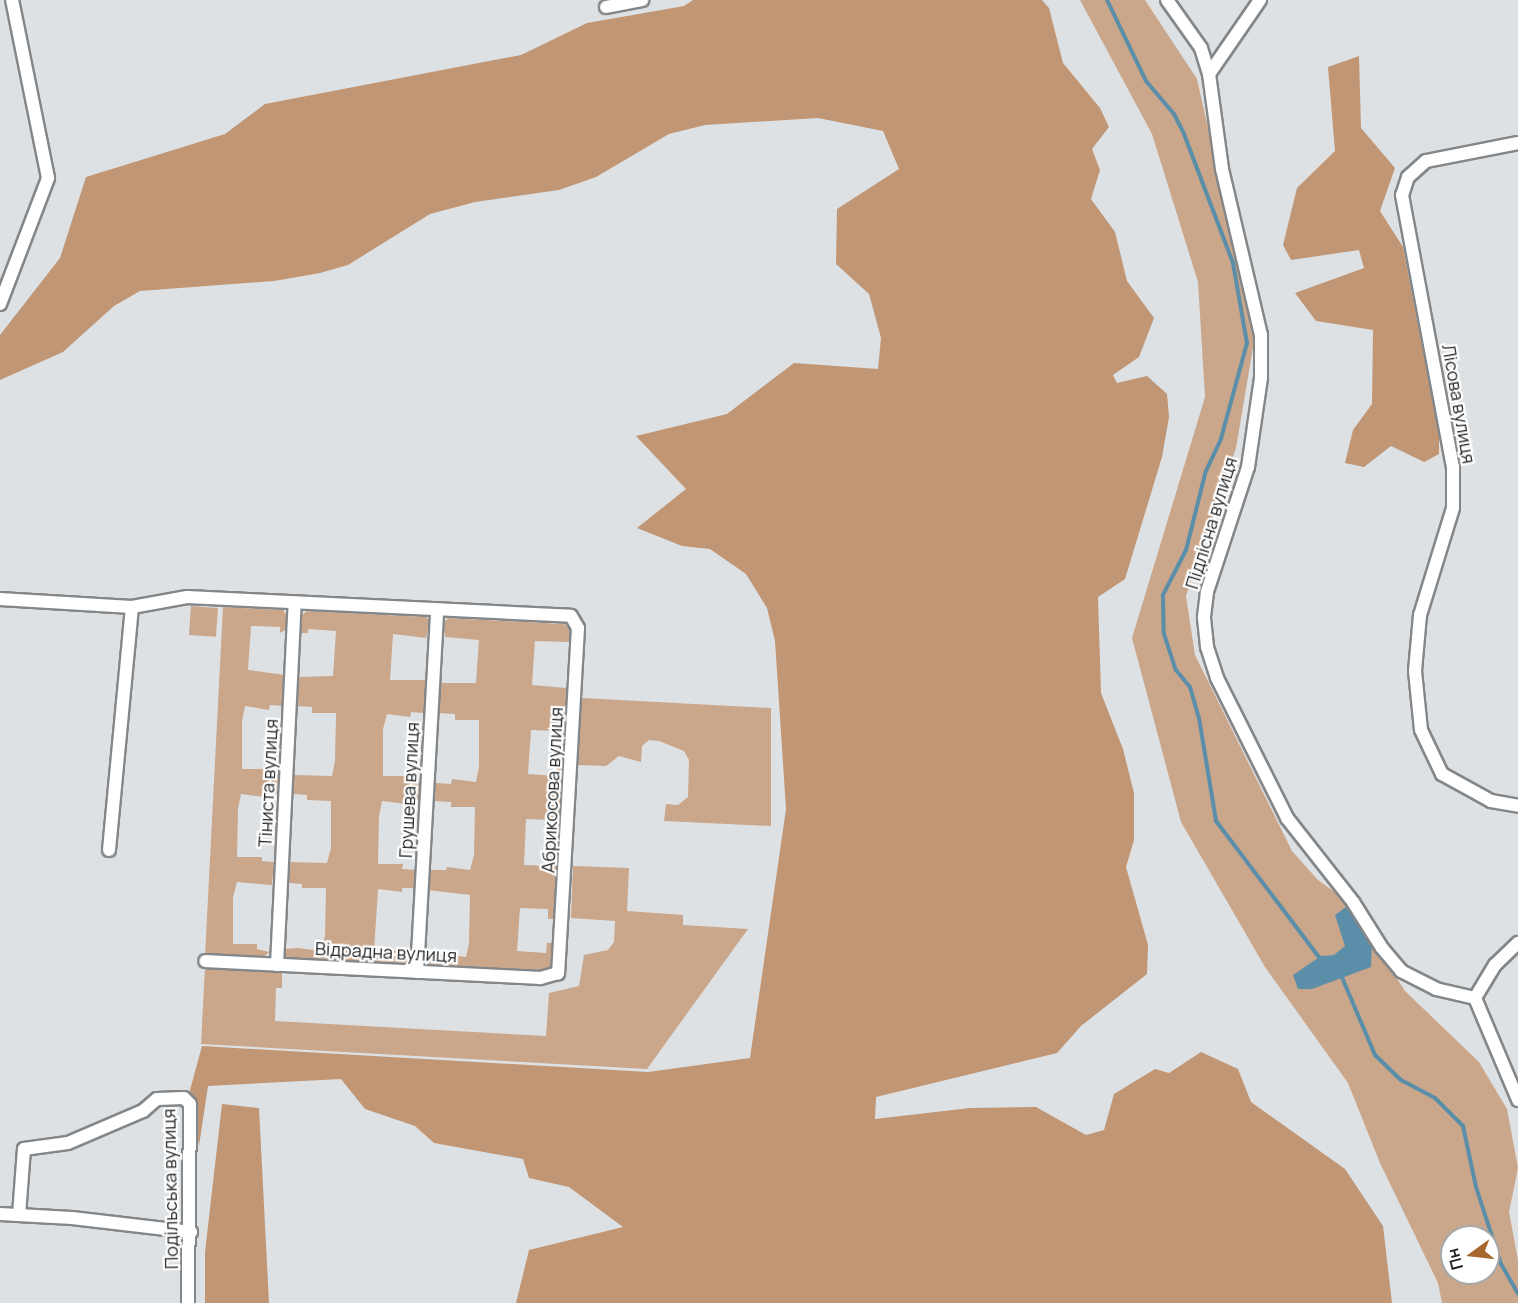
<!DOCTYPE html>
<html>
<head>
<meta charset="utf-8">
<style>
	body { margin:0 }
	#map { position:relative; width:1518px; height:1303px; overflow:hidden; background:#dee1e4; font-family:Manrope,sans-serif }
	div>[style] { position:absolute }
	.green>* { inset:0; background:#caa68a; transform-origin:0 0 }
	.forest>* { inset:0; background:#c09674 }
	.water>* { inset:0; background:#5a8ea9 }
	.stream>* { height:4px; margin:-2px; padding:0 2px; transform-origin:2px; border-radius:2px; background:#5a8ea9 }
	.roads { filter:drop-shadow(2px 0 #848789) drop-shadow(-2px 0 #848789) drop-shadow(0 2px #848789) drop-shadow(0 -2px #848789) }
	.street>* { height:12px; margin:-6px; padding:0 6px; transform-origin:6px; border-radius:6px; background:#fff }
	span { translate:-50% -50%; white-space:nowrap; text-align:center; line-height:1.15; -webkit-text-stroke:4.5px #fff; paint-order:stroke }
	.street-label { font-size:18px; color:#232526 }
	.north { position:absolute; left:1440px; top:1225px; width:60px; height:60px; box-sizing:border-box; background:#fff; border:2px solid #a7a8a8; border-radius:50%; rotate:255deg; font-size:16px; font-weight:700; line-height:24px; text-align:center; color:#232526 }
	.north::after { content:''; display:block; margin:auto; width:21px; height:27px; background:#a7682f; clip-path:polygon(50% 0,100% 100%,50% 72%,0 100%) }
</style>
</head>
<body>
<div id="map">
	<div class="green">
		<div style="clip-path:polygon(evenodd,1080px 0,1145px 0,1197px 79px,1255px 336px,1236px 448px,1186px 596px,1195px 655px,1292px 851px,1318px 880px,1347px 901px,1405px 991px,1479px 1062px,1507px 1109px,1518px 1168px,1509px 1212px,1518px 1260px,1518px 1303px,1442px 1303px,1438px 1283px,1380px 1163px,1348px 1083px,1265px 967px,1181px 822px,1132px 638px,1205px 397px,1198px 282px,1152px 134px,1080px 0,1452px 1237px,1488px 1237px,1488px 1273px,1452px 1273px,1452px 1237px)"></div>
		<div style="left:191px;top:606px;width:27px;height:29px;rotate:4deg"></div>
		<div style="clip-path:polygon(223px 607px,283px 610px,290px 619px,287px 629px,280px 633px,280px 627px,251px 626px,248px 670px,285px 675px,285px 706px,270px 705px,269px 710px,245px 706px,242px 721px,242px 769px,266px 769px,266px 773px,280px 774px,279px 793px,266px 792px,265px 797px,241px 794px,238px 809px,237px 857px,262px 857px,262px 861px,274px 862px,272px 885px,237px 882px,233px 897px,233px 944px,257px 944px,257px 949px,269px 952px,262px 959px,205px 956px)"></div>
		<div style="clip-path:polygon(307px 611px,426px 617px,430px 621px,426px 638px,393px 634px,390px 680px,426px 680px,424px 713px,411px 712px,410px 717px,387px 714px,383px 729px,383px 776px,407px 776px,407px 781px,421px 782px,420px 800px,407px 800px,406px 804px,382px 801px,379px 816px,378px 864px,403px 864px,402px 869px,417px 870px,416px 888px,402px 888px,402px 892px,378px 889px,374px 951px,398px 951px,399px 957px,412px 958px,407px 965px,288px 960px,285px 956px,284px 949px,298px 948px,321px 951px,325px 936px,326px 888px,302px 888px,302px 884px,289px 883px,289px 862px,327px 863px,331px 848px,331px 801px,307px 800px,307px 795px,292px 794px,293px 775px,332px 776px,335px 761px,336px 713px,312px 713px,312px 707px,296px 706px,298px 677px,333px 676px,336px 631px,308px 629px,308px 633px,301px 633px,302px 615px)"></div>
		<div style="clip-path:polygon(448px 618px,564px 624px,572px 629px,569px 642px,535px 641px,532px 685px,566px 688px,569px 693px,563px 743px,558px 742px,558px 731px,531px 730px,528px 774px,556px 776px,557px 764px,565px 769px,561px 834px,553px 835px,553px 820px,526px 819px,524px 865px,550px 866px,551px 853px,561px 856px,557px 919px,548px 919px,548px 909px,520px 908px,517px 951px,546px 953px,547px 943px,555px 943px,553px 964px,548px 970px,432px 966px,424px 960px,441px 954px,466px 957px,469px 943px,470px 895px,428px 890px,429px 870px,446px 870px,447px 867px,470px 870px,474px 855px,475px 807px,451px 807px,451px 802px,434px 801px,435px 783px,451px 784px,452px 779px,476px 782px,479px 767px,479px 720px,455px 720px,455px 714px,438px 713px,441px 683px,476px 683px,479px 640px,445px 637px,443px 623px)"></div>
		<div style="clip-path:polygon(582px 698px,771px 708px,771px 826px,664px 821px,666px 804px,678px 805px,688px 797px,689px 760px,684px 751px,659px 741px,649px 740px,642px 746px,641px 762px,619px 756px,606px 766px,578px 765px)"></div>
		<div style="clip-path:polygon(573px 866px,629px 868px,627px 911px,683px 915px,683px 925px,748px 929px,647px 1069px,201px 1044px,205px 967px,282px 973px,282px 988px,276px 988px,275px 1021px,546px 1036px,549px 993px,579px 986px,584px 955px,608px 950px,614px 942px,615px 921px,571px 918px)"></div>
	</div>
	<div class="forest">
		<div style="clip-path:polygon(693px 0,1042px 0,1049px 8px,1063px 63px,1100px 108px,1109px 127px,1092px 149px,1100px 170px,1091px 199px,1115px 232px,1127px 281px,1154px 318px,1139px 357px,1113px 375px,1117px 383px,1147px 376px,1167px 394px,1169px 417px,1162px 457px,1125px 579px,1098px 597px,1101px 693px,1123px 749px,1134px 793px,1134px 840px,1126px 867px,1148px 945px,1147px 974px,1081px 1026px,1057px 1053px,876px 1097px,875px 1119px,970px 1108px,1036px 1107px,1086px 1135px,1104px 1130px,1114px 1094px,1155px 1069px,1169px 1073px,1201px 1052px,1238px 1069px,1251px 1102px,1345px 1169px,1383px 1226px,1392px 1303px,516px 1303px,529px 1250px,623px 1227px,569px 1187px,529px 1178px,523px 1159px,434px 1143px,415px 1126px,365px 1109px,341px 1079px,208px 1086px,199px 1146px,190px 1090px,202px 1046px,648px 1072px,750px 1058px,786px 809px,775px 641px,767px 608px,746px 574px,710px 549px,682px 546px,637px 528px,686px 489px,636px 436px,727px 414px,794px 363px,878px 369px,881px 338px,869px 294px,836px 264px,837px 209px,899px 169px,883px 131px,818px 118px,705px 125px,669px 134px,596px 177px,559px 190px,475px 202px,430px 214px,348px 265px,320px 273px,274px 281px,140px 291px,114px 306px,63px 352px,0 380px,0 335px,60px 258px,86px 177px,225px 134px,265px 104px,521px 55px,587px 23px,684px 6px)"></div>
		<div style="clip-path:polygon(1359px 56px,1361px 128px,1395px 168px,1380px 211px,1403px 247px,1439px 435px,1439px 454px,1424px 462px,1391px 446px,1364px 467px,1345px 463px,1353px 430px,1372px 404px,1373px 330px,1316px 321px,1295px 293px,1364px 268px,1359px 250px,1291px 260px,1283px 245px,1297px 188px,1335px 151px,1328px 67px)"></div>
		<div style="clip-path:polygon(222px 1104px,259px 1108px,269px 1303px,205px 1303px,205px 1252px)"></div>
	</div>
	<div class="water">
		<div style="clip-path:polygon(1346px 907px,1372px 944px,1371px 967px,1312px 989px,1298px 989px,1293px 975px,1321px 956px,1334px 955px,1345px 946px,1335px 915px)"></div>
	</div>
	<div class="stream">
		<div style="left:1107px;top:0;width:90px;rotate:64.3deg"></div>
		<div style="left:1146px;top:81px;width:43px;rotate:49.7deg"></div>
		<div style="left:1174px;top:114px;width:22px;rotate:63deg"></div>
		<div style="left:1184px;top:134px;width:138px;rotate:69.2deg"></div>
		<div style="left:1233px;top:263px;width:81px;rotate:80.1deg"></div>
		<div style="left:1247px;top:343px;width:99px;rotate:105.2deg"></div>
		<div style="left:1221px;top:439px;width:38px;rotate:115deg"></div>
		<div style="left:1205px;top:474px;width:78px;rotate:104deg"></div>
		<div style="left:1186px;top:550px;width:51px;rotate:117.1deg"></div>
		<div style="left:1163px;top:595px;width:39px;rotate:89deg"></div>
		<div style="left:1164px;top:634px;width:38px;rotate:72deg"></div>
		<div style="left:1176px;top:670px;width:22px;rotate:51deg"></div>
		<div style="left:1190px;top:687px;width:32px;rotate:74deg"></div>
		<div style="left:1199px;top:718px;width:104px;rotate:80.6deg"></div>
		<div style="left:1216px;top:821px;width:174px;rotate:52.9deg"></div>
		<div style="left:1341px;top:975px;width:87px;rotate:67deg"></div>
		<div style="left:1375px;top:1055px;width:36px;rotate:44deg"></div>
		<div style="left:1401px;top:1080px;width:38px;rotate:28deg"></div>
		<div style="left:1435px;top:1098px;width:40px;rotate:45deg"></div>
		<div style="left:1463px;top:1126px;width:62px;rotate:78deg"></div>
		<div style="left:1476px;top:1187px;width:81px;rotate:72deg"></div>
		<div style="left:1501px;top:1264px;width:34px;rotate:60deg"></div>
	</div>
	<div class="roads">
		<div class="street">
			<div style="left:1167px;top:0;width:59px;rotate:54.7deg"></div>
			<div style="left:1201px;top:48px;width:27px;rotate:73deg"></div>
			<div style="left:1209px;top:74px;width:96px;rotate:82.2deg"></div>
			<div style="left:1222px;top:169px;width:171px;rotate:76.8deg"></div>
			<div style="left:1261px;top:335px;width:43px;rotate:90deg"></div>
			<div style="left:1261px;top:378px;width:90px;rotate:98.3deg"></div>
			<div style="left:1248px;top:467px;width:132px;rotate:108.2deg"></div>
			<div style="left:1207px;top:592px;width:26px;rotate:97deg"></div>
			<div style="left:1204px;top:618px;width:29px;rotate:84deg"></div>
			<div style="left:1207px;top:647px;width:33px;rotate:72deg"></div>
			<div style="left:1217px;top:678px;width:157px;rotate:63.4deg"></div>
			<div style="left:1287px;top:818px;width:107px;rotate:51.8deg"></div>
			<div style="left:1353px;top:902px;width:54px;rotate:57.8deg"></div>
			<div style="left:1382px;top:948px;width:30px;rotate:50deg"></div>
			<div style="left:1401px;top:971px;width:39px;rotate:27deg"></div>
			<div style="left:1436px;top:989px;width:40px;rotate:13deg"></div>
			<div style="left:606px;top:7px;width:37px;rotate:-11deg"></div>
			<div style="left:1209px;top:74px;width:90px;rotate:-55.4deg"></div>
			<div style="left:1518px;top:143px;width:94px;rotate:168.9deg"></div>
			<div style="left:1426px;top:161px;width:24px;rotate:138deg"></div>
			<div style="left:1408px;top:177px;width:19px;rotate:108deg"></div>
			<div style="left:1402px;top:195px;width:277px;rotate:79.4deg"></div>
			<div style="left:1453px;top:467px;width:41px;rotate:90deg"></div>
			<div style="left:1453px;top:508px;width:112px;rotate:107.1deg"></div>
			<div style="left:1420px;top:615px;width:56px;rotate:95.1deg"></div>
			<div style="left:1415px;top:671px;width:59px;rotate:84.2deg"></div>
			<div style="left:1421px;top:730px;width:49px;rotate:64.5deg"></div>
			<div style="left:1442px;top:774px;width:56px;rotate:28.9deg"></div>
			<div style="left:1491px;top:801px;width:27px;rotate:10deg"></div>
			<div style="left:0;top:304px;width:135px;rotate:-69.1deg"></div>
			<div style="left:48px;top:178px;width:182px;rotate:-101.4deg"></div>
			<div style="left:0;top:599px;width:132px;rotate:3.5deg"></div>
			<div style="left:132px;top:607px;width:56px;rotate:-10.3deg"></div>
			<div style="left:187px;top:597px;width:384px;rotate:2.8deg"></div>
			<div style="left:571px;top:616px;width:14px;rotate:60deg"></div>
			<div style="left:578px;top:628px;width:346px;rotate:93.3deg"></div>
			<div style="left:558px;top:973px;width:19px;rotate:164deg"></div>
			<div style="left:540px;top:978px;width:335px;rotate:-177.1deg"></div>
			<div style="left:109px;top:850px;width:244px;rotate:-84.6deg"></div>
			<div style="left:277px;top:965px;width:363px;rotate:-87.2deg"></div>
			<div style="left:417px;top:972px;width:363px;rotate:-86.8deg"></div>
			<div style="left:1475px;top:998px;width:111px;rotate:67.1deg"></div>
			<div style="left:1475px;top:998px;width:39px;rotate:-59deg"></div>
			<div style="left:1495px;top:965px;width:32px;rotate:-44deg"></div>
			<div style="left:0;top:1214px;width:72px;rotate:3.2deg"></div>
			<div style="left:72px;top:1218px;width:120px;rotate:6.7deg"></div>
			<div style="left:19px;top:1215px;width:66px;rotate:-85.7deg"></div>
			<div style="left:24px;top:1149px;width:44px;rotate:-7.8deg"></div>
			<div style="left:68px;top:1143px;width:82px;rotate:-23.1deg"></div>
			<div style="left:143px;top:1111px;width:18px;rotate:-41deg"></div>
			<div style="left:157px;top:1099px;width:27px;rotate:-2deg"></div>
			<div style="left:184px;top:1098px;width:8px;rotate:45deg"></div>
			<div style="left:190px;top:1104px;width:199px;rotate:90.6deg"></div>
		</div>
	</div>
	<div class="street-label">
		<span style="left:1459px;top:404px;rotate:80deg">Лісова вулиця</span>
		<span style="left:1211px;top:523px;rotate:-73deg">Підлісна вулиця</span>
		<span style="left:268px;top:783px;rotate:-87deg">Тіниста вулиця</span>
		<span style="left:409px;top:790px;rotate:-87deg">Грушева вулиця</span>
		<span style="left:552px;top:790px;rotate:-87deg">Абрикосова вулиця</span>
		<span style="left:386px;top:952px;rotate:3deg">Відрадна вулиця</span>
		<span style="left:170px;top:1189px;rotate:-91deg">Подільська вулиця</span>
	</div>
	<div class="north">Пн</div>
</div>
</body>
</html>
